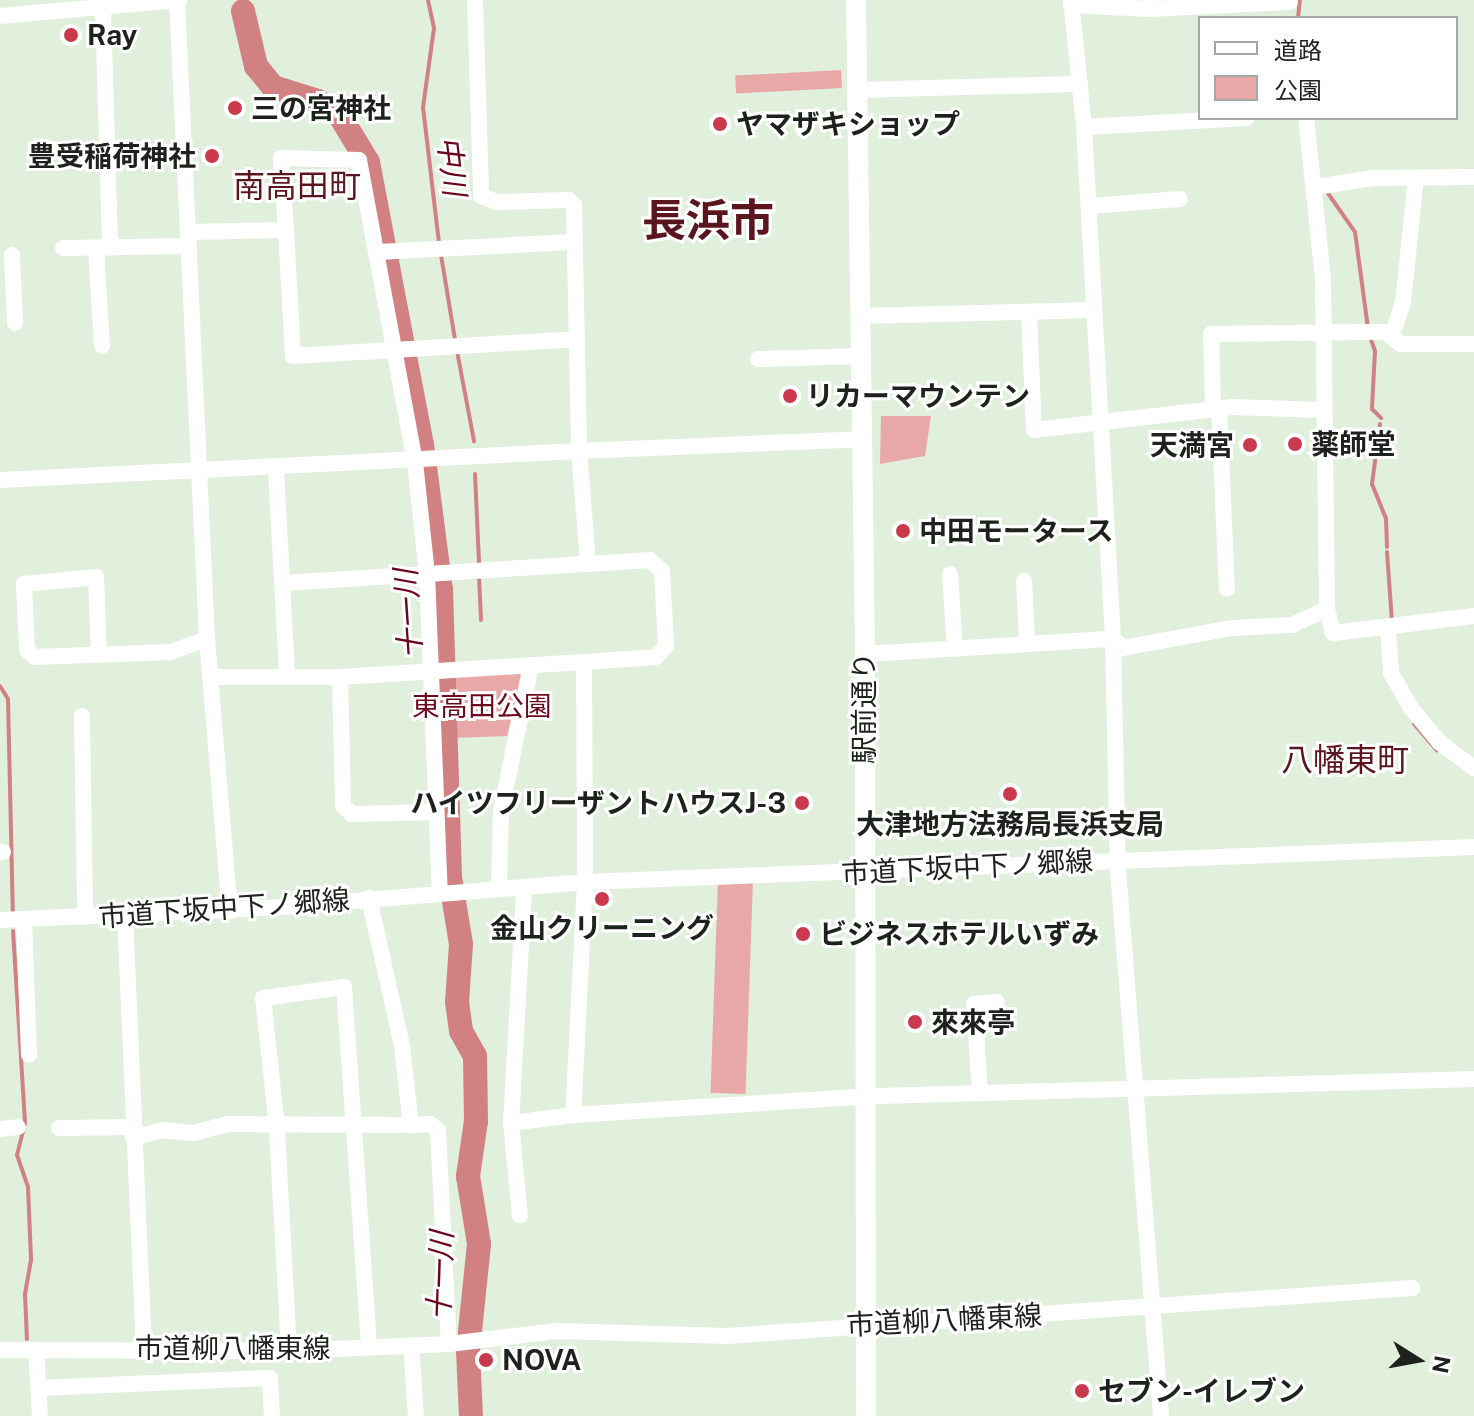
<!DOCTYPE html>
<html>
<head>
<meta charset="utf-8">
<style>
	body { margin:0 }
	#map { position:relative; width:1474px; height:1416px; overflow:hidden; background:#e1efdd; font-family:"Public Sans","Noto Sans JP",sans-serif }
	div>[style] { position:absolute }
	.green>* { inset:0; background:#e8a8a8; transform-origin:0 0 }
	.stream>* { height:4px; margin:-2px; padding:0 2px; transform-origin:2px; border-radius:2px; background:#d28183 }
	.river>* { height:24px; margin:-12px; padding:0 12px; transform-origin:12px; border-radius:12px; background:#d28183 }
	.minor>* { height:16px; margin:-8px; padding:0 8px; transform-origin:8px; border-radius:8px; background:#fff }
	.major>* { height:20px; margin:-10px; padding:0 10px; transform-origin:10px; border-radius:10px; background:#fff }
	.dots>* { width:22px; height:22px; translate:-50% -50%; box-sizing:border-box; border:4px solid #fff; border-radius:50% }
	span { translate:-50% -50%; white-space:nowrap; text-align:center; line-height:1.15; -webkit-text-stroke:6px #fff; paint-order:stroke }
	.poi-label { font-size:28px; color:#1e221c; font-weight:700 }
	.left { translate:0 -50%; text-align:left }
	.right { translate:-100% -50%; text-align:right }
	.park-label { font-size:28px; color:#6d091d }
	.street-label { font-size:28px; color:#1e221c }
	.water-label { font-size:30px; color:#6b051c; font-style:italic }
	.quarter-label { font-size:32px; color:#5b151e }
	.town-label { font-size:44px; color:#5b151e; font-weight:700 }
	.legend { position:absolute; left:1198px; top:16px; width:260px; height:104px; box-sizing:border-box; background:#fff; border:2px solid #a5a7a4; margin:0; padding:10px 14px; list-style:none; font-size:24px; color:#1e221c }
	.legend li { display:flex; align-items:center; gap:16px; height:40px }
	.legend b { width:40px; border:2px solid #a5a7a4 }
	.north { position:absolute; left:1378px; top:1320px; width:80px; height:80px; -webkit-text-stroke:6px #fff; paint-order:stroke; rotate:101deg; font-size:22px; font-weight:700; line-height:32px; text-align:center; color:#1e221c }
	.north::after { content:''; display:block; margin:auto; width:28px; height:36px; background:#1e221c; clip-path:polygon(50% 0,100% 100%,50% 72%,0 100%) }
</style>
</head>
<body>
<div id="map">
	<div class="green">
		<div style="left:841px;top:70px;width:18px;height:106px;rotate:87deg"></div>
		<div style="clip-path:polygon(881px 416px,931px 416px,925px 456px,880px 464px)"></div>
		<div style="clip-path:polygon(523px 672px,507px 736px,451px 738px,448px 678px)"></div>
		<div style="left:718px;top:879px;width:35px;height:214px;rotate:2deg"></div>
	</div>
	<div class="stream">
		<div style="left:428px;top:0;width:29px;rotate:78deg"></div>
		<div style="left:434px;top:28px;width:80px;rotate:97.9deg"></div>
		<div style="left:423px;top:107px;width:138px;rotate:83.3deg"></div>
		<div style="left:1298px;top:18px;width:18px;rotate:-84deg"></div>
		<div style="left:1325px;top:189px;width:52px;rotate:55.1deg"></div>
		<div style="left:1355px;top:232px;width:97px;rotate:82.3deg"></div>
		<div style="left:441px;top:255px;width:86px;rotate:80.6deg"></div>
		<div style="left:1371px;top:340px;width:12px;rotate:70deg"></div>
		<div style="left:1375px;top:351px;width:58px;rotate:93deg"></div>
		<div style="left:1372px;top:409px;width:13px;rotate:45deg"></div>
		<div style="left:457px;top:351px;width:92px;rotate:79.3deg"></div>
		<div style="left:1380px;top:424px;width:61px;rotate:97.6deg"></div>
		<div style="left:1372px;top:484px;width:37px;rotate:68deg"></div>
		<div style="left:1386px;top:518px;width:29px;rotate:88deg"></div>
		<div style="left:475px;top:474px;width:89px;rotate:87.4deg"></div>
		<div style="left:1387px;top:552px;width:69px;rotate:85.9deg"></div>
		<div style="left:479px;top:577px;width:43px;rotate:87.3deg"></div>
		<div style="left:0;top:686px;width:15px;rotate:58deg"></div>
		<div style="left:8px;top:699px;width:213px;rotate:88.7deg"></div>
		<div style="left:1414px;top:724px;width:35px;rotate:49deg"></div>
		<div style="left:13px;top:931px;width:192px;rotate:86.4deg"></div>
		<div style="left:25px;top:1123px;width:33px;rotate:104deg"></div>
		<div style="left:17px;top:1155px;width:34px;rotate:71deg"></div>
		<div style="left:28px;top:1187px;width:73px;rotate:87.6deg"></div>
		<div style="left:31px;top:1260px;width:35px;rotate:100deg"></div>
		<div style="left:25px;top:1294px;width:45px;rotate:87.5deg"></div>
	</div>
	<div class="river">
		<div style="left:243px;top:11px;width:57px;rotate:76.7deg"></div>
		<div style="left:256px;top:66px;width:27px;rotate:51deg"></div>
		<div style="left:273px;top:87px;width:47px;rotate:17.3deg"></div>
		<div style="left:318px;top:101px;width:27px;rotate:34deg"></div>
		<div style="left:340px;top:116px;width:54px;rotate:58.7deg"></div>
		<div style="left:368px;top:162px;width:287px;rotate:79.2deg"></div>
		<div style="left:422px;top:444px;width:147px;rotate:82.6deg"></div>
		<div style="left:441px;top:590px;width:287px;rotate:88.2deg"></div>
		<div style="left:450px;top:877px;width:68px;rotate:80.7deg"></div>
		<div style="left:461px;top:944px;width:58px;rotate:93.9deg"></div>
		<div style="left:457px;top:1002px;width:29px;rotate:82deg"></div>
		<div style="left:461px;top:1031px;width:29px;rotate:61deg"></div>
		<div style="left:475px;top:1056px;width:65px;rotate:89.1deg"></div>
		<div style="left:476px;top:1121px;width:56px;rotate:98.3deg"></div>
		<div style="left:468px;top:1176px;width:69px;rotate:80.8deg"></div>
		<div style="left:479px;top:1244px;width:108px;rotate:95.9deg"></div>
		<div style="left:468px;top:1351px;width:65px;rotate:87.4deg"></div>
	</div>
	<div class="minor">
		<div style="left:177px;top:0;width:640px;rotate:87.31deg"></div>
		<div style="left:207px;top:639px;width:273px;rotate:85.2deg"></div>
		<div style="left:475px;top:0;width:196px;rotate:88.2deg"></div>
		<div style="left:481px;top:196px;width:17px;rotate:21deg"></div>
		<div style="left:497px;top:202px;width:72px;rotate:-1.6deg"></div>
		<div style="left:569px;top:200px;width:7px;rotate:45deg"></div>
		<div style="left:574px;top:205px;width:246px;rotate:88.8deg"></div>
		<div style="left:579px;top:451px;width:283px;rotate:-2.4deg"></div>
		<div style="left:1071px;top:5px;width:79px;rotate:2.9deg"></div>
		<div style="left:1150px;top:9px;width:8px;rotate:-90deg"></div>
		<div style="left:103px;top:8px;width:240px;rotate:88.3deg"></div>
		<div style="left:1150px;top:9px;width:140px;rotate:-2.9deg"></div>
		<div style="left:0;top:16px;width:180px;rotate:-5.1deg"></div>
		<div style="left:860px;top:90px;width:220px;rotate:-1.6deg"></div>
		<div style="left:1084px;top:127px;width:163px;rotate:-3.2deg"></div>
		<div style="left:1316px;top:187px;width:57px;rotate:-9.1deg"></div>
		<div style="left:1372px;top:178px;width:102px;rotate:-0.6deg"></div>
		<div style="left:1089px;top:206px;width:91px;rotate:-4.4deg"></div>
		<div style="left:286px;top:230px;width:126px;rotate:86.8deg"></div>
		<div style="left:293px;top:356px;width:285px;rotate:-3.4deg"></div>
		<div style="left:189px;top:232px;width:97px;rotate:-1.2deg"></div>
		<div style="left:286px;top:230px;width:72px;rotate:-94deg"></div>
		<div style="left:281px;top:158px;width:78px;rotate:1.5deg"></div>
		<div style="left:359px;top:160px;width:307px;rotate:79.5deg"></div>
		<div style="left:415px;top:462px;width:113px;rotate:83.9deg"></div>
		<div style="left:427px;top:574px;width:318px;rotate:87.7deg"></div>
		<div style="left:63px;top:248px;width:126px;rotate:-0.9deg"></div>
		<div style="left:96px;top:248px;width:98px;rotate:86.5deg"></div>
		<div style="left:377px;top:252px;width:197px;rotate:-2.9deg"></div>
		<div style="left:12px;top:255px;width:68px;rotate:87.5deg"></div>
		<div style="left:1029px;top:313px;width:117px;rotate:87.6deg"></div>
		<div style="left:1034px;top:430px;width:200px;rotate:-6.6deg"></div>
		<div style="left:1233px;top:407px;width:89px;rotate:1.9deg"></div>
		<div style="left:862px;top:316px;width:232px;rotate:-1.5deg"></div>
		<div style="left:1392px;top:336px;width:35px;rotate:-72deg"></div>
		<div style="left:1403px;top:303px;width:126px;rotate:-84.1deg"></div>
		<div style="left:758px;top:359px;width:103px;rotate:-1.7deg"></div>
		<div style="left:1213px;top:409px;width:75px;rotate:-91.5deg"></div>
		<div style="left:1211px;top:334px;width:174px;rotate:-0.7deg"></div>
		<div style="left:1385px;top:332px;width:20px;rotate:37deg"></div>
		<div style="left:1401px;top:344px;width:73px"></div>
		<div style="left:1219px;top:409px;width:180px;rotate:87.5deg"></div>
		<div style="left:276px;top:470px;width:206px;rotate:86.9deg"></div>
		<div style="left:0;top:480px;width:580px;rotate:-2.87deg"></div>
		<div style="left:579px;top:451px;width:113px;rotate:85.4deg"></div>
		<div style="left:588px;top:564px;width:62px;rotate:-3.7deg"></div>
		<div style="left:650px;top:560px;width:16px;rotate:43deg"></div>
		<div style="left:662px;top:571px;width:75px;rotate:86.9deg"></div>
		<div style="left:666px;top:646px;width:15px;rotate:132deg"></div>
		<div style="left:656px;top:657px;width:72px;rotate:176deg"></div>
		<div style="left:584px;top:662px;width:220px;rotate:89.7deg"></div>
		<div style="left:585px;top:882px;width:233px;rotate:92.9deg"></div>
		<div style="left:573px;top:1115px;width:63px;rotate:172.6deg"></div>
		<div style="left:511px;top:1123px;width:93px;rotate:84.5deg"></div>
		<div style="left:950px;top:574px;width:73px;rotate:86.1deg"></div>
		<div style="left:1024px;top:581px;width:60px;rotate:87.1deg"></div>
		<div style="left:283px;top:583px;width:306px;rotate:-3.6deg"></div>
		<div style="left:1327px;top:609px;width:25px;rotate:76deg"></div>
		<div style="left:1333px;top:633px;width:142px;rotate:-6.9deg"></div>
		<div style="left:1388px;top:628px;width:45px;rotate:86.2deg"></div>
		<div style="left:1391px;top:673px;width:40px;rotate:60.3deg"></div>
		<div style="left:1411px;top:708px;width:44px;rotate:50.5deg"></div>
		<div style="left:1439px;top:742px;width:44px;rotate:36.6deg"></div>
		<div style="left:1113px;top:639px;width:230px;rotate:88.8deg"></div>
		<div style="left:1118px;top:869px;width:549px;rotate:85.51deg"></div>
		<div style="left:1113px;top:639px;width:13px;rotate:42deg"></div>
		<div style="left:1123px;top:648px;width:111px;rotate:-10.4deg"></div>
		<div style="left:1232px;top:628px;width:60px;rotate:-2.9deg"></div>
		<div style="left:1292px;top:625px;width:38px;rotate:-25deg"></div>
		<div style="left:1327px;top:609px;width:330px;rotate:-90.7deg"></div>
		<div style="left:1323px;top:279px;width:162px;rotate:-96deg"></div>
		<div style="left:865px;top:654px;width:248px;rotate:-3.5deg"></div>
		<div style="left:1113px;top:639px;width:513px;rotate:-93.24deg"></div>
		<div style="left:1084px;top:127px;width:128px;rotate:-95.8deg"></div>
		<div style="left:99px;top:655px;width:78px;rotate:-92.2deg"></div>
		<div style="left:96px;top:577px;width:72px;rotate:174.4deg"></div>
		<div style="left:24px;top:584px;width:66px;rotate:87.4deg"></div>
		<div style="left:27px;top:650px;width:11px;rotate:41deg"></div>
		<div style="left:35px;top:657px;width:136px;rotate:-2.1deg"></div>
		<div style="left:171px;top:652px;width:38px;rotate:-20deg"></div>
		<div style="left:212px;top:677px;width:128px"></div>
		<div style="left:82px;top:716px;width:201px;rotate:89.1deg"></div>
		<div style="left:435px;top:812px;width:83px;rotate:178.6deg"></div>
		<div style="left:352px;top:814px;width:12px;rotate:-138deg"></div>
		<div style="left:343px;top:806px;width:129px;rotate:-91.3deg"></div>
		<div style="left:340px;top:677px;width:244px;rotate:-3.5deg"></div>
		<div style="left:0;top:852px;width:3px"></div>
		<div style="left:499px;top:888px;width:77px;rotate:-88.5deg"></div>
		<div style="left:501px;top:811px;width:149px;rotate:-78.4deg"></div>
		<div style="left:369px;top:898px;width:152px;rotate:77.4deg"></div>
		<div style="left:402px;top:1046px;width:80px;rotate:83.5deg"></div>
		<div style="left:411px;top:1125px;width:19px;rotate:-3deg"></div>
		<div style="left:430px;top:1124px;width:10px;rotate:37deg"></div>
		<div style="left:438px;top:1130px;width:214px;rotate:87.1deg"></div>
		<div style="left:125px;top:915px;width:432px;rotate:87.5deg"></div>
		<div style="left:0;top:920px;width:269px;rotate:-2.6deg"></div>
		<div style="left:269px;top:908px;width:317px;rotate:-4.7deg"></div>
		<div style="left:585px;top:882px;width:890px;rotate:-2.25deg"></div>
		<div style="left:24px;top:920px;width:135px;rotate:87.9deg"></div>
		<div style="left:980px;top:1092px;width:88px;rotate:-93.9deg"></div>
		<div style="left:974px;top:1004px;width:23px;rotate:-5deg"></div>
		<div style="left:573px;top:1115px;width:305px;rotate:-3.6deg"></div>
		<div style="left:877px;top:1096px;width:597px;rotate:-1.63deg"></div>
		<div style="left:511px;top:1123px;width:236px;rotate:-86.8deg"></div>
		<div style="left:59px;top:1128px;width:74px;rotate:-0.8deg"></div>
		<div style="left:0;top:1129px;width:18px;rotate:-6deg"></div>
		<div style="left:133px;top:1138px;width:31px;rotate:-15deg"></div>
		<div style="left:163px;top:1130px;width:31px;rotate:6deg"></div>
		<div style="left:194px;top:1133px;width:34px;rotate:-15deg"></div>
		<div style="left:227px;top:1124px;width:184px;rotate:0.3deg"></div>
		<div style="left:411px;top:1345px;width:71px;rotate:86deg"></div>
		<div style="left:0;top:1350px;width:289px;rotate:0.2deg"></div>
		<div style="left:289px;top:1351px;width:160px;rotate:-2.5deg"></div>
		<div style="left:449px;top:1344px;width:108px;rotate:-6.9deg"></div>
		<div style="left:556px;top:1331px;width:171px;rotate:1.7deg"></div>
		<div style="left:727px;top:1336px;width:687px;rotate:-4.01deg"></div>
		<div style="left:36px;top:1350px;width:66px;rotate:86.5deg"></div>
		<div style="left:289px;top:1351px;width:223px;rotate:-93.1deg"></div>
		<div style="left:277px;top:1128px;width:131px;rotate:-96.1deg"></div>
		<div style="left:263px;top:998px;width:82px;rotate:-7.7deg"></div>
		<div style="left:344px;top:987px;width:360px;rotate:86deg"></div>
		<div style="left:39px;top:1388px;width:231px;rotate:-2.5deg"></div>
		<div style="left:270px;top:1378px;width:38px;rotate:87deg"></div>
	</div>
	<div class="major">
		<div style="left:856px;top:0;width:654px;rotate:89.21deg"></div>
		<div style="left:865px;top:654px;width:762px;rotate:89.92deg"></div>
	</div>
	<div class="dots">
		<div style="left:71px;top:35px;background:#ca3a4c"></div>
		<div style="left:235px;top:108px;background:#ca3a4c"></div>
		<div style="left:720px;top:124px;background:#ca3a4c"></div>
		<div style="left:212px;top:156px;background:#ca3a4c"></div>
		<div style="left:790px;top:396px;background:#ca3a4c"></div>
		<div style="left:1295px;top:444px;background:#ca3a4c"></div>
		<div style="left:1250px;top:445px;background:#ca3a4c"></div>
		<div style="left:903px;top:531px;background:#ca3a4c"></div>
		<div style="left:1010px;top:794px;background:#ca3a4c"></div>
		<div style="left:802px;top:803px;background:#ca3a4c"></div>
		<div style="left:602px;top:899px;background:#ca3a4c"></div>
		<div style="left:803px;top:934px;background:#ca3a4c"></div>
		<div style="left:915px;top:1022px;background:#ca3a4c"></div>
		<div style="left:486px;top:1360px;background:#ca3a4c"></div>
		<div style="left:1082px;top:1391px;background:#ca3a4c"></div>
	</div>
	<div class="poi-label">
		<span class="left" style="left:87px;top:35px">Ray</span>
		<span class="left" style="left:251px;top:108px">三の宮神社</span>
		<span class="left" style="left:736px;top:124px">ヤマザキショップ</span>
		<span class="right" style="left:196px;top:156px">豊受稲荷神社</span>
		<span class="left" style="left:806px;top:396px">リカーマウンテン</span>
		<span class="left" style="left:1311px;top:444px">薬師堂</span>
		<span class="right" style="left:1234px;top:445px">天満宮</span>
		<span class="left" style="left:919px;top:531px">中田モータース</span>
		<span class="right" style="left:786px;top:803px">ハイツフリーザントハウスJ-3</span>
		<span style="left:1010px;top:824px">大津地方法務局長浜支局</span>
		<span style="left:602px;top:928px">金山クリーニング</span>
		<span class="left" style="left:819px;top:934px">ビジネスホテルいずみ</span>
		<span class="left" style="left:931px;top:1022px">來來亭</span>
		<span class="left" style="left:502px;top:1360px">NOVA</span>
		<span class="left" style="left:1098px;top:1391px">セブン-イレブン</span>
	</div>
	<div class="park-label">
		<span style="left:482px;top:706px">東高田公園</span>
	</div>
	<div class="street-label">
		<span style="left:864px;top:708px;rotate:-90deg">駅前通り</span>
		<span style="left:967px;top:867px;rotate:-3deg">市道下坂中下ノ郷線</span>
		<span style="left:224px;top:908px;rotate:-4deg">市道下坂中下ノ郷線</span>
		<span style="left:944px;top:1320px;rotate:-3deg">市道柳八幡東線</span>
		<span style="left:233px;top:1348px">市道柳八幡東線</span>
	</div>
	<div class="water-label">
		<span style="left:452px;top:166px;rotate:83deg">中川</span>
		<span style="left:408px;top:614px;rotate:-94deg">十一川</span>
		<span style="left:440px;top:1276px;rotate:-88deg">十一川</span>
	</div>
	<div class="quarter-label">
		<span style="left:297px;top:186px">南高田町</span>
		<span style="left:1345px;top:760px">八幡東町</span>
	</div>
	<div class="town-label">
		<span style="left:708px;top:220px">長浜市</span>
	</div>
	<ul class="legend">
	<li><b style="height:10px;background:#fff"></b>道路</li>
	<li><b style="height:22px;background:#e8a8a8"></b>公園</li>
	</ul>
	<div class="north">N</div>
</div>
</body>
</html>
